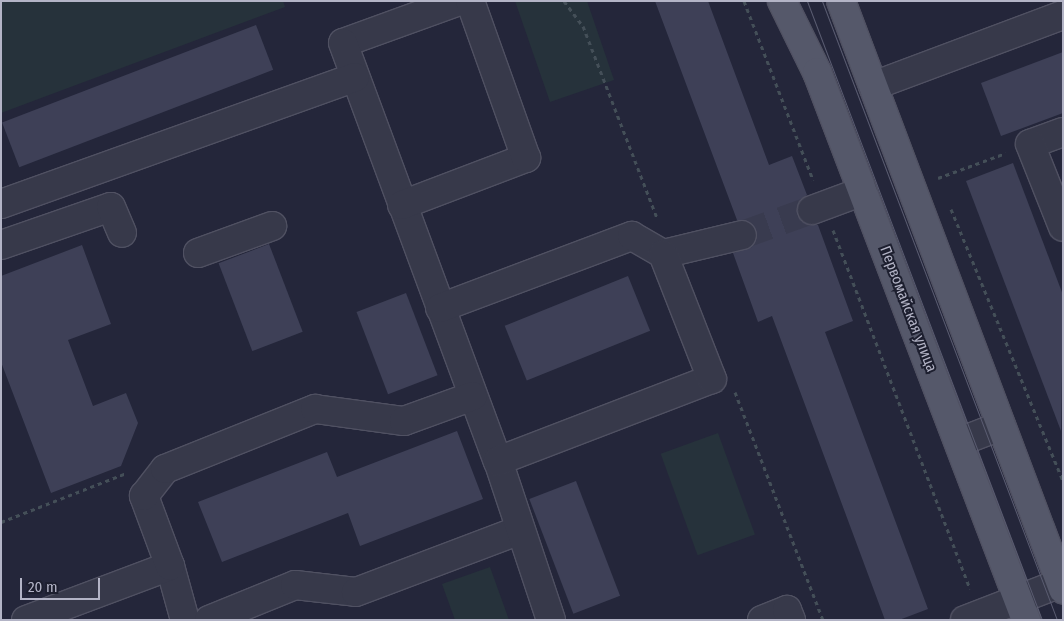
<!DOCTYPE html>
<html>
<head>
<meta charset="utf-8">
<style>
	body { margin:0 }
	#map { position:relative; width:1064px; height:621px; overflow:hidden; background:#24263a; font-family:"Fira Sans Condensed",sans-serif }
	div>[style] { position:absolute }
	.green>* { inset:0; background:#26323b; transform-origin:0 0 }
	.building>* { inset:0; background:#3e4057; transform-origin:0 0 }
	.minor-tunnel>* { height:28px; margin-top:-14px; transform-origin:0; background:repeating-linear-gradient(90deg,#393b4f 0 28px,transparent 0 42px) }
	.path>* { height:3px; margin-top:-1.5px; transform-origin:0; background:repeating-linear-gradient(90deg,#444f58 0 4px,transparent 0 8px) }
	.roads { filter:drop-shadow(1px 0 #505162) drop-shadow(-1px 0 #505162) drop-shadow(0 1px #505162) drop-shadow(0 -1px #505162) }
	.minor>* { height:28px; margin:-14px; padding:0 14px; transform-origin:14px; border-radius:14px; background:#37394a }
	.major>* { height:28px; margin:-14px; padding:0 14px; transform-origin:14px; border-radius:14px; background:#55586a }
	.tram>* { height:1px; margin:-0.5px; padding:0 0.5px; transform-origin:0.5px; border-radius:0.5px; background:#5a5c71 }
	span { translate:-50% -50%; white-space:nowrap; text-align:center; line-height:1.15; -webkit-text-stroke:4px #1d1f2f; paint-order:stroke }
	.street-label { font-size:15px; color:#b3b4c6 }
	.frame { position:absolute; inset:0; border:2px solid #b3b4c6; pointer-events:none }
	.scale { position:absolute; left:20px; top:578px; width:80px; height:22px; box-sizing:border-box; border:2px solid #b3b4c6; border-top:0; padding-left:6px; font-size:15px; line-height:18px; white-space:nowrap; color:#b3b4c6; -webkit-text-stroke:4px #1d1f2f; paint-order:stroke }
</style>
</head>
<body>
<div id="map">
	<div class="green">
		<div style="clip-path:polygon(283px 1px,285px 7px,1px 113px,1px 2px)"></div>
		<div style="clip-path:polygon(515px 1px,587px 1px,614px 80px,550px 102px)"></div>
		<div style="left:718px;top:433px;width:108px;height:61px;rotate:70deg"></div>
		<div style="clip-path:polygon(490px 567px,509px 620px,455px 620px,442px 584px)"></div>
	</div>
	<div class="building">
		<div style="clip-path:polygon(655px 1px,708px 1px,769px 165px,792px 156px,807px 195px,797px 207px,798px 216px,809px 225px,818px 225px,853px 321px,825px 332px,928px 609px,899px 620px,885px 620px,772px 316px,758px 322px,733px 253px,752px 247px,757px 231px,747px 220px,737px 220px)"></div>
		<div style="left:256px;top:25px;width:48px;height:272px;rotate:69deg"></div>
		<div style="clip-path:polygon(1063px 52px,1063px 113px,1001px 136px,981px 83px)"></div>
		<div style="clip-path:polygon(1013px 163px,1063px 295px,1061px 431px,966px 181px)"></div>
		<div style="left:269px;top:244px;width:94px;height:54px;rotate:69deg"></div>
		<div style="clip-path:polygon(82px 245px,111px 324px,68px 340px,93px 406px,126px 393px,138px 423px,121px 466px,51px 493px,1px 362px,1px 276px)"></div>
		<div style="left:628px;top:276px;width:59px;height:133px;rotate:68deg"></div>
		<div style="left:406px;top:293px;width:88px;height:53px;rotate:69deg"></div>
		<div style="clip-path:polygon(457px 431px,483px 499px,360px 546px,348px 513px,222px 562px,198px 502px,327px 452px,337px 477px)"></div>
		<div style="left:576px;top:481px;width:123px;height:50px;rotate:69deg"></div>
	</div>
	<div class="minor-tunnel">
		<div style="left:742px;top:235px;width:74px;rotate:-19.7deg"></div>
	</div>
	<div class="path">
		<div style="left:564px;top:1px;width:31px;rotate:53deg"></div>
		<div style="left:583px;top:26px;width:206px;rotate:68.9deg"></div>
		<div style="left:744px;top:1px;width:192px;rotate:68.9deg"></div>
		<div style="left:938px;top:178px;width:72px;rotate:-20.2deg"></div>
		<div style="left:951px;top:209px;width:294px;rotate:67.6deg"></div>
		<div style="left:833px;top:230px;width:384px;rotate:69.1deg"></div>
		<div style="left:735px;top:392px;width:244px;rotate:68.9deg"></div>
		<div style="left:1px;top:522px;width:135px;rotate:-21.3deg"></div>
	</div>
	<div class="roads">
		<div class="minor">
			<div style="left:459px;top:1px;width:123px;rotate:160.1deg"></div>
			<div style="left:343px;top:43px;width:446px;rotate:69.7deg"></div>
			<div style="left:873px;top:86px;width:203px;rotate:-20.5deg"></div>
			<div style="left:1063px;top:132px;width:35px;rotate:160deg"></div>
			<div style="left:1030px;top:144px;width:89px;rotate:68.3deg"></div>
			<div style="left:1px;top:204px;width:376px;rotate:-19.7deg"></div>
			<div style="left:402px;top:205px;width:133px;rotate:-20.8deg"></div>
			<div style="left:526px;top:158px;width:167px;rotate:-109.6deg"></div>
			<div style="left:812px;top:210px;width:54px;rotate:-20.4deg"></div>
			<div style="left:1px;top:245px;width:116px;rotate:-19.1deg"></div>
			<div style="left:111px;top:207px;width:28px;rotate:67deg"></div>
			<div style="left:198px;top:253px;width:79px;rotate:-20deg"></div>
			<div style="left:440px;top:308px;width:205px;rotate:-20.6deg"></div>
			<div style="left:632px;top:236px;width:36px;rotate:30deg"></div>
			<div style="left:663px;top:254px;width:81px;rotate:-13.5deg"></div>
			<div style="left:959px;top:442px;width:45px;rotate:-20.9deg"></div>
			<div style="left:170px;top:566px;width:56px;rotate:74.5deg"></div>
			<div style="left:26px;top:620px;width:154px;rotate:-20.6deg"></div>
			<div style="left:170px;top:566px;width:75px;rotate:-110.4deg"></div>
			<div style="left:144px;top:496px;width:34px;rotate:-52deg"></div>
			<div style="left:165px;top:469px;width:162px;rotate:-21.8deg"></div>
			<div style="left:315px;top:409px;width:90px;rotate:7.7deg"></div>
			<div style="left:404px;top:421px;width:73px;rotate:-19.9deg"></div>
			<div style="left:209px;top:620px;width:93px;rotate:-22.1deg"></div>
			<div style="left:295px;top:585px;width:61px;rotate:6.5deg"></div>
			<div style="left:356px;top:592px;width:175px;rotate:-20.7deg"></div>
			<div style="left:551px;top:620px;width:168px;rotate:-108.4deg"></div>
			<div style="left:498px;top:461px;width:229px;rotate:-21deg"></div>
			<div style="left:712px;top:379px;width:134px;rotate:-111.4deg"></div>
			<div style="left:762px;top:620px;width:27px;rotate:-22deg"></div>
			<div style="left:787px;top:610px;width:11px;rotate:68deg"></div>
			<div style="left:965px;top:620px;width:103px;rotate:-21.1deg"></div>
		</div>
		<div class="major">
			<div style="left:782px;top:1px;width:79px;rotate:63.8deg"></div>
			<div style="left:817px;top:72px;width:587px;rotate:69.12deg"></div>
			<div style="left:841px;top:1px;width:629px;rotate:69.32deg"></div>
		</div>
	</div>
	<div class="tram">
		<div style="left:807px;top:1px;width:662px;rotate:69.21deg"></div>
		<div style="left:822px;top:1px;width:662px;rotate:69.21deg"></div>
	</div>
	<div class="street-label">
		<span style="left:908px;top:309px;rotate:69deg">Первомайская улица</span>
	</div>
	<div class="frame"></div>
	<div class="scale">20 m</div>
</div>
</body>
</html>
